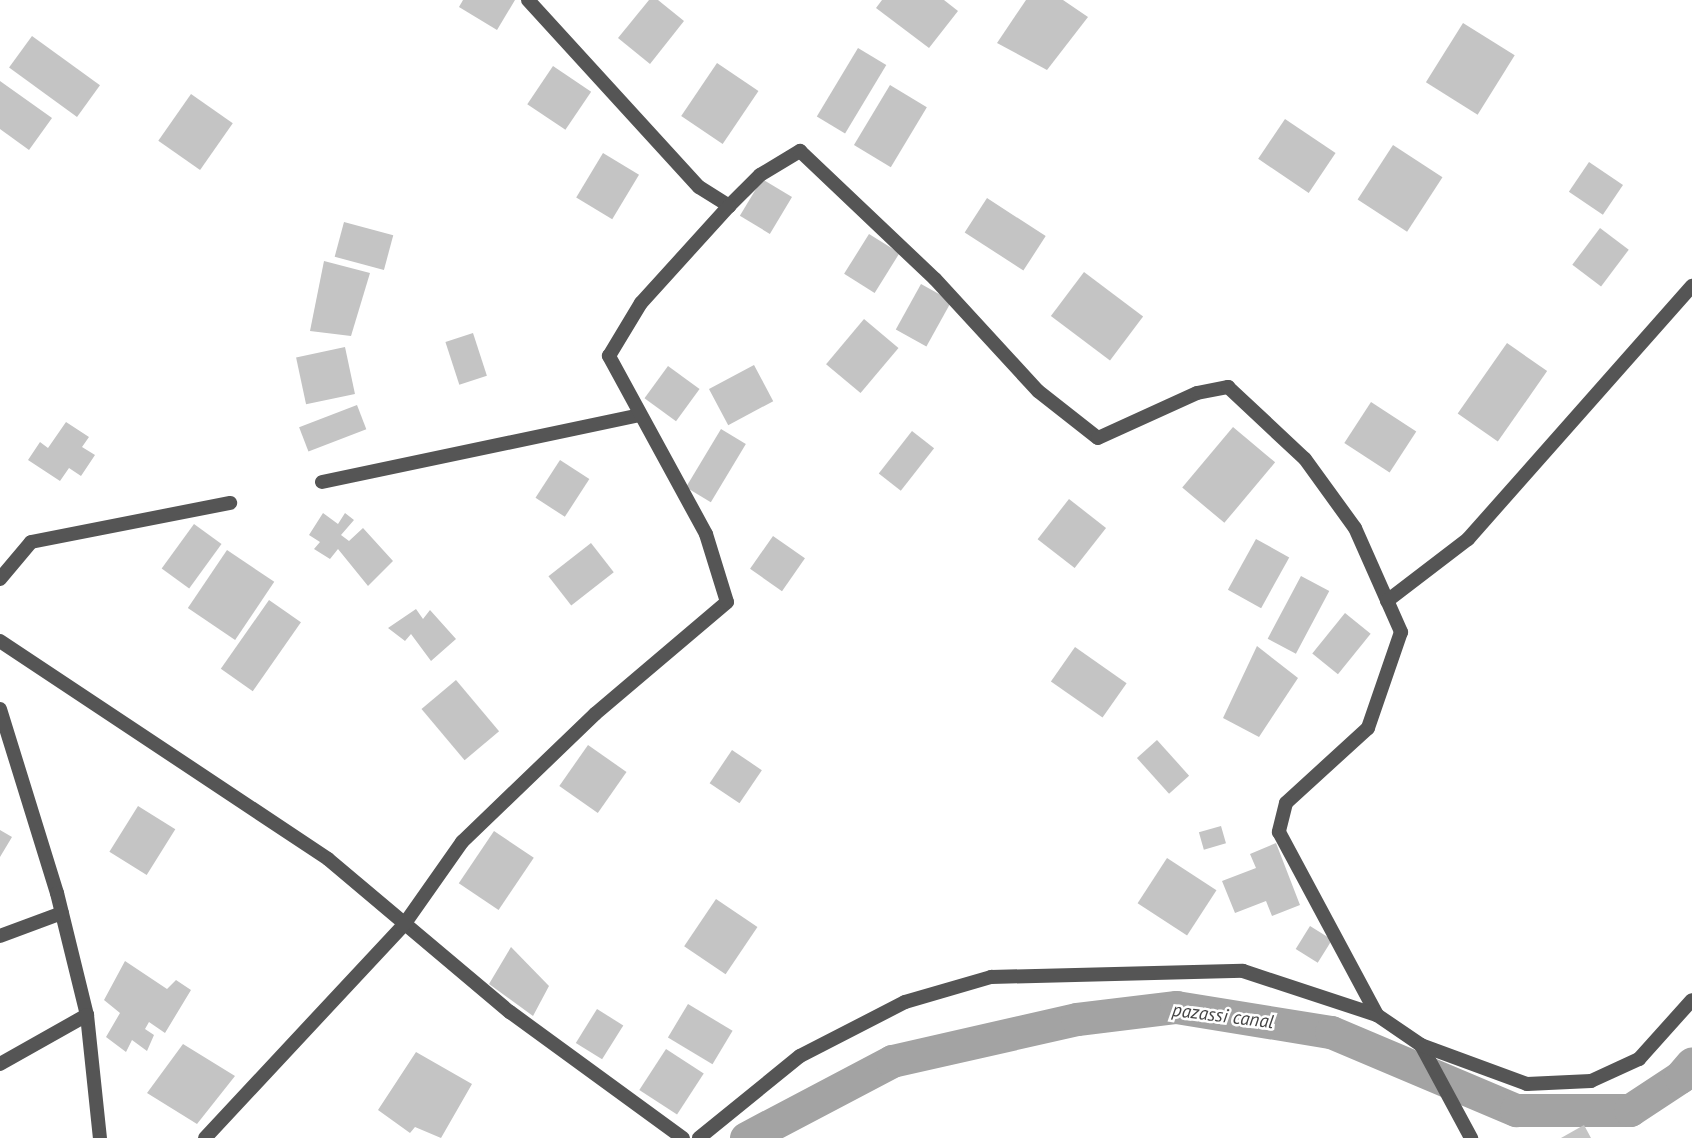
<!DOCTYPE html>
<html>
<head>
<meta charset="utf-8">
<style>
	body { margin:0 }
	#map { position:relative; width:1692px; height:1138px; overflow:hidden; background:#fff; font-family:"PT Sans",sans-serif }
	div>[style] { position:absolute }
	.canal>* { height:33px; margin:-16.5px; padding:0 16.5px; transform-origin:16.5px; border-radius:16.5px; background:#a3a3a3 }
	.building>* { inset:0; background:#c4c4c4; transform-origin:0 0 }
	.street>* { height:14px; margin:-7px; padding:0 7px; transform-origin:7px; border-radius:7px; background:#555 }
	span { translate:-50% -50%; white-space:nowrap; text-align:center; line-height:1.15; -webkit-text-stroke:5px #fff; paint-order:stroke }
	.water-label { font-size:19px; color:#444; font-style:italic }
</style>
</head>
<body>
<div id="map">
	<div class="canal">
		<div style="left:746px;top:1138px;width:165px;rotate:-27.8deg"></div>
		<div style="left:892px;top:1061px;width:190px;rotate:-12.8deg"></div>
		<div style="left:1077px;top:1019px;width:100px;rotate:-6.9deg"></div>
		<div style="left:1176px;top:1007px;width:157px;rotate:9.2deg"></div>
		<div style="left:1331px;top:1032px;width:201px;rotate:22.9deg"></div>
		<div style="left:1516px;top:1110px;width:114px"></div>
		<div style="left:1630px;top:1110px;width:60px;rotate:-33.4deg"></div>
		<div style="left:1680px;top:1077px;width:18px;rotate:-49deg"></div>
	</div>
	<div class="building">
		<div style="clip-path:polygon(463px 0,515px 0,497px 30px,459px 7px)"></div>
		<div style="clip-path:polygon(649px 0,658px 0,684px 21px,650px 64px,618px 38px)"></div>
		<div style="clip-path:polygon(882px 0,944px 0,958px 11px,929px 48px,876px 8px)"></div>
		<div style="clip-path:polygon(1026px 0,1063px 0,1088px 17px,1047px 70px,997px 43px)"></div>
		<div style="left:1463px;top:23px;width:61px;height:70px;rotate:32deg"></div>
		<div style="left:32px;top:36px;width:84px;height:39px;rotate:36deg"></div>
		<div style="left:858px;top:48px;width:33px;height:80px;rotate:31deg"></div>
		<div style="left:717px;top:63px;width:50px;height:64px;rotate:34deg"></div>
		<div style="left:553px;top:66px;width:46px;height:46px;rotate:34deg"></div>
		<div style="clip-path:polygon(0 81px,52px 118px,29px 150px,0 129px)"></div>
		<div style="left:890px;top:85px;width:43px;height:70px;rotate:31deg"></div>
		<div style="left:191px;top:94px;width:51px;height:57px;rotate:35deg"></div>
		<div style="left:1285px;top:119px;width:61px;height:48px;rotate:34deg"></div>
		<div style="left:1393px;top:145px;width:59px;height:65px;rotate:33deg"></div>
		<div style="left:603px;top:153px;width:42px;height:52px;rotate:31deg"></div>
		<div style="left:1589px;top:162px;width:41px;height:36px;rotate:34deg"></div>
		<div style="left:762px;top:179px;width:35px;height:43px;rotate:31deg"></div>
		<div style="left:987px;top:198px;width:70px;height:41px;rotate:33deg"></div>
		<div style="left:344px;top:222px;width:51px;height:36px;rotate:15deg"></div>
		<div style="left:1600px;top:228px;width:36px;height:46px;rotate:37deg"></div>
		<div style="left:869px;top:234px;width:36px;height:47px;rotate:32deg"></div>
		<div style="clip-path:polygon(324px 261px,370px 273px,351px 336px,310px 331px)"></div>
		<div style="left:1084px;top:272px;width:74px;height:55px;rotate:37deg"></div>
		<div style="left:921px;top:284px;width:35px;height:52px;rotate:29deg"></div>
		<div style="left:864px;top:319px;width:45px;height:59px;rotate:40deg"></div>
		<div style="left:473px;top:333px;width:45px;height:29px;rotate:72deg"></div>
		<div style="left:1507px;top:343px;width:49px;height:86px;rotate:35deg"></div>
		<div style="left:345px;top:347px;width:48px;height:50px;rotate:78deg"></div>
		<div style="left:754px;top:365px;width:41px;height:51px;rotate:62deg"></div>
		<div style="left:668px;top:366px;width:39px;height:40px;rotate:36deg"></div>
		<div style="left:1371px;top:402px;width:54px;height:49px;rotate:33deg"></div>
		<div style="left:357px;top:405px;width:26px;height:62px;rotate:69deg"></div>
		<div style="clip-path:polygon(66px 422px,89px 437px,82px 447px,95px 455px,81px 476px,69px 468px,60px 481px,28px 460px,40px 442px,48px 448px)"></div>
		<div style="left:1233px;top:427px;width:55px;height:79px;rotate:40deg"></div>
		<div style="left:721px;top:429px;width:29px;height:68px;rotate:31deg"></div>
		<div style="left:912px;top:431px;width:28px;height:54px;rotate:38deg"></div>
		<div style="left:560px;top:460px;width:35px;height:45px;rotate:33deg"></div>
		<div style="left:1069px;top:499px;width:47px;height:51px;rotate:38deg"></div>
		<div style="clip-path:polygon(323px 513px,338px 524px,345px 513px,354px 520px,341px 535px,349px 541px,363px 528px,393px 561px,368px 586px,338px 549px,330px 559px,314px 549px,320px 542px,309px 535px)"></div>
		<div style="left:194px;top:524px;width:34px;height:55px;rotate:36deg"></div>
		<div style="left:773px;top:536px;width:39px;height:40px;rotate:35deg"></div>
		<div style="left:1256px;top:539px;width:38px;height:58px;rotate:29deg"></div>
		<div style="left:591px;top:543px;width:37px;height:54px;rotate:52deg"></div>
		<div style="left:227px;top:550px;width:57px;height:70px;rotate:34deg"></div>
		<div style="left:1301px;top:576px;width:32px;height:71px;rotate:28deg"></div>
		<div style="left:269px;top:600px;width:39px;height:84px;rotate:35deg"></div>
		<div style="clip-path:polygon(416px 609px,423px 619px,430px 610px,456px 639px,431px 661px,411px 634px,405px 641px,388px 628px)"></div>
		<div style="left:1345px;top:613px;width:33px;height:52px;rotate:39deg"></div>
		<div style="clip-path:polygon(1257px 646px,1298px 678px,1259px 737px,1223px 718px)"></div>
		<div style="left:1075px;top:647px;width:63px;height:42px;rotate:35deg"></div>
		<div style="left:456px;top:680px;width:67px;height:45px;rotate:50deg"></div>
		<div style="left:1157px;top:740px;width:48px;height:27px;rotate:48deg"></div>
		<div style="left:588px;top:745px;width:47px;height:50px;rotate:35deg"></div>
		<div style="left:732px;top:750px;width:36px;height:40px;rotate:34deg"></div>
		<div style="left:138px;top:806px;width:44px;height:54px;rotate:32deg"></div>
		<div style="left:1221px;top:826px;width:18px;height:23px;rotate:74deg"></div>
		<div style="clip-path:polygon(0 830px,12px 837px,0 857px)"></div>
		<div style="left:494px;top:831px;width:48px;height:63px;rotate:34deg"></div>
		<div style="clip-path:polygon(1276px 843px,1300px 905px,1272px 916px,1266px 901px,1235px 913px,1222px 881px,1256px 868px,1250px 854px)"></div>
		<div style="left:1167px;top:858px;width:59px;height:54px;rotate:33deg"></div>
		<div style="left:716px;top:899px;width:50px;height:57px;rotate:34deg"></div>
		<div style="left:1310px;top:926px;width:26px;height:27px;rotate:32deg"></div>
		<div style="clip-path:polygon(511px 947px,549px 986px,533px 1016px,489px 984px)"></div>
		<div style="clip-path:polygon(125px 961px,167px 989px,176px 980px,191px 990px,165px 1033px,149px 1022px,145px 1029px,154px 1035px,147px 1051px,132px 1040px,126px 1052px,106px 1037px,120px 1013px,104px 1000px)"></div>
		<div style="left:688px;top:1004px;width:52px;height:39px;rotate:31deg"></div>
		<div style="left:597px;top:1009px;width:31px;height:40px;rotate:32deg"></div>
		<div style="clip-path:polygon(183px 1044px,235px 1076px,197px 1124px,147px 1093px)"></div>
		<div style="left:666px;top:1049px;width:45px;height:49px;rotate:33deg"></div>
		<div style="clip-path:polygon(416px 1052px,472px 1084px,441px 1138px,415px 1127px,410px 1133px,378px 1110px)"></div>
		<div style="clip-path:polygon(1584px 1125px,1591px 1138px,1561px 1138px)"></div>
	</div>
	<div class="street">
		<div style="left:528px;top:0;width:253px;rotate:47.6deg"></div>
		<div style="left:699px;top:187px;width:36px;rotate:32deg"></div>
		<div style="left:729px;top:206px;width:44px;rotate:-45deg"></div>
		<div style="left:760px;top:175px;width:47px;rotate:-31deg"></div>
		<div style="left:800px;top:151px;width:186px;rotate:43.5deg"></div>
		<div style="left:935px;top:279px;width:152px;rotate:47.4deg"></div>
		<div style="left:1038px;top:391px;width:76px;rotate:38.1deg"></div>
		<div style="left:1098px;top:438px;width:109px;rotate:-24.4deg"></div>
		<div style="left:1197px;top:393px;width:32px;rotate:-11deg"></div>
		<div style="left:1228px;top:387px;width:105px;rotate:43.1deg"></div>
		<div style="left:1305px;top:459px;width:85px;rotate:54.1deg"></div>
		<div style="left:1355px;top:528px;width:114px;rotate:66.1deg"></div>
		<div style="left:1401px;top:632px;width:102px;rotate:109deg"></div>
		<div style="left:1368px;top:728px;width:111px;rotate:137.6deg"></div>
		<div style="left:1286px;top:803px;width:30px;rotate:104deg"></div>
		<div style="left:1279px;top:832px;width:208px;rotate:61.8deg"></div>
		<div style="left:322px;top:482px;width:325px;rotate:-11.9deg"></div>
		<div style="left:0;top:579px;width:48px;rotate:-50deg"></div>
		<div style="left:31px;top:542px;width:203px;rotate:-11.1deg"></div>
		<div style="left:1387px;top:601px;width:102px;rotate:-37.4deg"></div>
		<div style="left:1468px;top:539px;width:338px;rotate:-48.5deg"></div>
		<div style="left:0;top:641px;width:394px;rotate:33.6deg"></div>
		<div style="left:328px;top:859px;width:238px;rotate:40.1deg"></div>
		<div style="left:510px;top:1012px;width:214px;rotate:36.1deg"></div>
		<div style="left:0;top:709px;width:193px;rotate:72.8deg"></div>
		<div style="left:57px;top:893px;width:126px;rotate:76.2deg"></div>
		<div style="left:87px;top:1015px;width:124px;rotate:84deg"></div>
		<div style="left:0;top:936px;width:66px;rotate:-20.4deg"></div>
		<div style="left:1421px;top:1045px;width:106px;rotate:61.7deg"></div>
		<div style="left:0;top:1064px;width:100px;rotate:-29.4deg"></div>
		<div style="left:205px;top:1138px;width:290px;rotate:-47deg"></div>
		<div style="left:403px;top:926px;width:103px;rotate:-54.9deg"></div>
		<div style="left:462px;top:842px;width:185px;rotate:-43.9deg"></div>
		<div style="left:595px;top:714px;width:173px;rotate:-40.3deg"></div>
		<div style="left:727px;top:602px;width:71px;rotate:-107.2deg"></div>
		<div style="left:706px;top:534px;width:203px;rotate:-118.6deg"></div>
		<div style="left:609px;top:356px;width:62px;rotate:-58.9deg"></div>
		<div style="left:641px;top:303px;width:131px;rotate:-47.8deg"></div>
		<div style="left:699px;top:1138px;width:130px;rotate:-39.1deg"></div>
		<div style="left:800px;top:1056px;width:118px;rotate:-27.2deg"></div>
		<div style="left:905px;top:1002px;width:90px;rotate:-16.2deg"></div>
		<div style="left:991px;top:977px;width:252px;rotate:-1.4deg"></div>
		<div style="left:1243px;top:971px;width:141px;rotate:18.2deg"></div>
		<div style="left:1377px;top:1015px;width:53px;rotate:34.3deg"></div>
		<div style="left:1421px;top:1045px;width:113px;rotate:20.2deg"></div>
		<div style="left:1527px;top:1084px;width:64px;rotate:-2.7deg"></div>
		<div style="left:1591px;top:1081px;width:53px;rotate:-24.6deg"></div>
		<div style="left:1639px;top:1059px;width:79px;rotate:-48.1deg"></div>
	</div>
	<div class="water-label">
		<span style="left:1223px;top:1016px;rotate:7deg">pazassi canal</span>
	</div>
</div>
</body>
</html>
